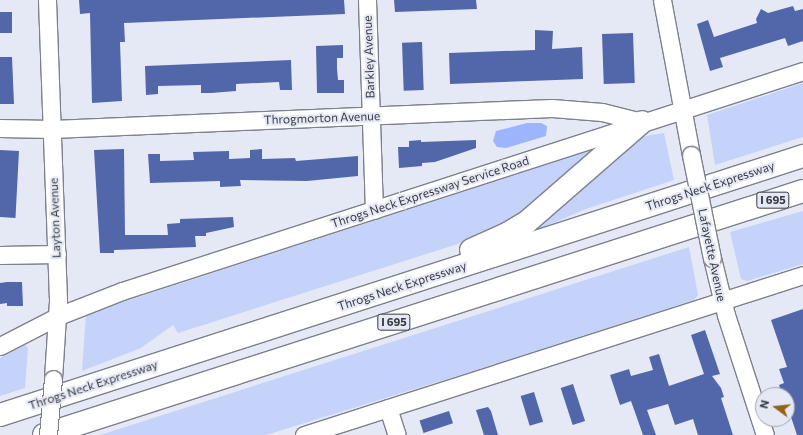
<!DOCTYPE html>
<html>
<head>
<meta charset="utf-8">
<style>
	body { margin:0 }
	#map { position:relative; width:803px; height:435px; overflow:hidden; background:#e5e9f5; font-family:Commissioner,sans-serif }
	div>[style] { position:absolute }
	.green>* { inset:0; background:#c5d3fa }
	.forest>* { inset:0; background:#9cb5fe }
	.building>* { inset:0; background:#5266aa; transform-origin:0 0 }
	.roads { filter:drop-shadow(1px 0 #7d818c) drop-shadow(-1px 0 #7d818c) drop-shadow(0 1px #7d818c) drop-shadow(0 -1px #7d818c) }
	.minor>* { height:17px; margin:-8.5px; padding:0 8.5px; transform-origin:8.5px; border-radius:8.5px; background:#fff }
	.highway>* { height:22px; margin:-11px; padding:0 11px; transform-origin:11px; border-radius:11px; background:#fff }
	.bridges { filter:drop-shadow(1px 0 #7d818c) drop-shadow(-1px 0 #7d818c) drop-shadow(0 1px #7d818c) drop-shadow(0 -1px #7d818c) }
	.minor-bridge>* { height:17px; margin:-8.5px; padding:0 8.5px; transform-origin:8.5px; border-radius:8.5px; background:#fff }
	span { translate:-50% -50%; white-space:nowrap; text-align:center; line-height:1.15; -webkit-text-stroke:4px #e5e9f5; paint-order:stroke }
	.shield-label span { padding:1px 3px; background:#e5e9f5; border:1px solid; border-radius:3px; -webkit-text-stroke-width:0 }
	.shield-label { font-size:11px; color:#383a3f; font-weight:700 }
	.street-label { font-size:12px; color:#383a3f }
	.north { position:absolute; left:755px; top:387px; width:40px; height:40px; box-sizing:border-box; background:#e5e9f5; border:1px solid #a0a3ac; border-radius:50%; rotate:285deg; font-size:11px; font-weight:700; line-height:16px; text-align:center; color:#383a3f }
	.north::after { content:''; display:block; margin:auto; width:14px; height:18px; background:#966218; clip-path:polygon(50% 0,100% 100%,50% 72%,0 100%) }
</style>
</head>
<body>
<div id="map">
	<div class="green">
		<div style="clip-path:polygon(803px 83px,803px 137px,715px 165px,707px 115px)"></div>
		<div style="clip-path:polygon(664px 133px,674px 180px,586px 209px,534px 231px,533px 225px,640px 137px)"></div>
		<div style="clip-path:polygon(595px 149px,505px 229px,178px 333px,173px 325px,141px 348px,82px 371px,86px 314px)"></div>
		<div style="clip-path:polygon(803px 211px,803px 264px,747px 281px,741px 279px,730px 232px)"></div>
		<div style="clip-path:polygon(689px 247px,698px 295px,694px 300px,486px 367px,266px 435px,100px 435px)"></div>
		<div style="clip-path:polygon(25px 345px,28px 348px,25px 388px,0 396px,0 358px)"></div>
	</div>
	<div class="forest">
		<div style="clip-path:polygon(527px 123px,541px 123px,547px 126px,546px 136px,506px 148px,497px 147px,493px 141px,496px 131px)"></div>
	</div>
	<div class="building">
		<div style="clip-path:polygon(79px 0,344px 0,345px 14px,124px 23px,125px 42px,120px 42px,122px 101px,92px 103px,90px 13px,80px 14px)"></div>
		<div style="clip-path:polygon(394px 0,476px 0,477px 9px,395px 12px)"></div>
		<div style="clip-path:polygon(793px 6px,795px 11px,803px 9px,803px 41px,788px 46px,785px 38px,720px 58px,723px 67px,710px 71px,697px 24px,708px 20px,714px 37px,757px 23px,756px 19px,761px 9px,768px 13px)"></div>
		<div style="left:0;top:12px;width:12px;height:21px"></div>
		<div style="clip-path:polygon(535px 30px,553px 31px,552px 49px,582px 47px,583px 79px,450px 84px,449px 53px,535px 50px)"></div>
		<div style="left:633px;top:33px;width:50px;height:31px;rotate:88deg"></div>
		<div style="left:422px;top:42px;width:48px;height:20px;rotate:88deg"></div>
		<div style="clip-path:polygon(343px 45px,343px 58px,337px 58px,337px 69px,338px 80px,344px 80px,344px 93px,317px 93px,316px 46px)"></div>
		<div style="clip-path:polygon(0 57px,12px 57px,14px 104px,0 104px)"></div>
		<div style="clip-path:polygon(291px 60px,292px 90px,280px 90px,279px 82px,236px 84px,236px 91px,211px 93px,201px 93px,201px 85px,158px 86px,158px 94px,146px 95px,145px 66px)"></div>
		<div style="clip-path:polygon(421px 140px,421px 142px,476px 140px,476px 148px,435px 162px,422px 163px,422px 166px,399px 168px,398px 147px,409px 147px,409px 141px)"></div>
		<div style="clip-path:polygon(124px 149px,125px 235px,168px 235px,167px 224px,180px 223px,180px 219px,233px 217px,234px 227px,206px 233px,206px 236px,195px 236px,196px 247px,114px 250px,114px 253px,100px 253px,94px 150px)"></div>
		<div style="clip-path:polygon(262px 149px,262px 159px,295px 158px,296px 161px,358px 156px,358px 176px,307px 181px,240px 180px,241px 186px,220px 187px,220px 181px,150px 183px,148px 154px,160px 154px,160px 161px,194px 160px,193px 152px,229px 151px,229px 159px,250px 158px,250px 150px)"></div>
		<div style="left:0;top:150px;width:19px;height:67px;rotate:3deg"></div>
		<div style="clip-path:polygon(7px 282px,22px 282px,23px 306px,7px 306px,7px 303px,0 304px,0 283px)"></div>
		<div style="clip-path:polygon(803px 309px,803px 435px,797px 435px,789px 411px,787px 412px,787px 395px,782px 395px,779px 385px,784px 383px,779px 369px,787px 367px,771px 320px)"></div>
		<div style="clip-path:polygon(705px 330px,720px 374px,712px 376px,721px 388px,724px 397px,721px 398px,733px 435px,698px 435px,693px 419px,675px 425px,668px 404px,647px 410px,656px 435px,643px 435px,631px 401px,620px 405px,610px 375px,629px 369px,631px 376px,653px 370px,649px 357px,659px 354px,669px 386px,704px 374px,691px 335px)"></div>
		<div style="left:573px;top:384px;width:39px;height:13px;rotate:72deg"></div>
		<div style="left:534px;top:392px;width:31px;height:14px;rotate:73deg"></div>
		<div style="clip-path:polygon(488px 407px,491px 411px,498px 435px,484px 435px,476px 410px)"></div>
		<div style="left:449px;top:411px;width:13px;height:31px;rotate:72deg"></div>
	</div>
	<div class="roads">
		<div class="minor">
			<div style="left:47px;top:0;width:301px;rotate:87.9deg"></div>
			<div style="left:58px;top:301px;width:78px;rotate:93.7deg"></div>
			<div style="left:367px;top:0;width:210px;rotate:88.1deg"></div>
			<div style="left:662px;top:0;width:158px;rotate:79.4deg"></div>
			<div style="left:0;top:128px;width:52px;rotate:1.1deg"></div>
			<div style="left:52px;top:129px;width:500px;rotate:-2.41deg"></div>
			<div style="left:552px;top:108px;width:50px;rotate:4.6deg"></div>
			<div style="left:602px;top:112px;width:41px;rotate:14deg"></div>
			<div style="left:0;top:255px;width:57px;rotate:-1deg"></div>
			<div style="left:712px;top:258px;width:59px;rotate:76.2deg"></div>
			<div style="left:726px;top:315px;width:126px;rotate:72deg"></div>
			<div style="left:0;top:346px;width:65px;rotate:-27.3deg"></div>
			<div style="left:58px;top:316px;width:69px;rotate:-21.3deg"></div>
			<div style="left:122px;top:291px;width:716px;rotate:-17.9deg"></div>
			<div style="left:388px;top:408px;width:28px;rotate:72deg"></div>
			<div style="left:304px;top:435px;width:524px;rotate:-17.78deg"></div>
		</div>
		<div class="highway">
			<div style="left:471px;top:250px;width:39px;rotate:-24deg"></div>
			<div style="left:507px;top:234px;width:23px;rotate:-31deg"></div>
			<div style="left:527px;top:222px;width:152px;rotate:-41deg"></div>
			<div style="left:0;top:415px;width:844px;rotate:-17.88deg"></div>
			<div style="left:44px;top:435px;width:797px;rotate:-17.82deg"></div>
		</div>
	</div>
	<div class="bridges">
		<div class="minor-bridge">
			<div style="left:691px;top:155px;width:105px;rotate:78.5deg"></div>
			<div style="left:48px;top:435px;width:56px;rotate:-84.9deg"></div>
		</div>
	</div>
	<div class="shield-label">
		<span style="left:773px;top:200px">I 695</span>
		<span style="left:394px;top:322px">I 695</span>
	</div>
	<div class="street-label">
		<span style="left:369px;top:57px;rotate:-92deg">Barkley Avenue</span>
		<span style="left:322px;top:118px;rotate:-2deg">Throgmorton Avenue</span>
		<span style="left:710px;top:186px;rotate:-18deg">Throgs Neck Expressway</span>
		<span style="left:430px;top:192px;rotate:-18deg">Throgs Neck Expressway Service Road</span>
		<span style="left:55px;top:218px;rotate:-92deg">Layton Avenue</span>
		<span style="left:712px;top:255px;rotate:78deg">Lafayette Avenue</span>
		<span style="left:402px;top:286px;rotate:-18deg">Throgs Neck Expressway</span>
		<span style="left:93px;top:385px;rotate:-18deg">Throgs Neck Expressway</span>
	</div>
	<div class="north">N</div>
</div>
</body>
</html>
